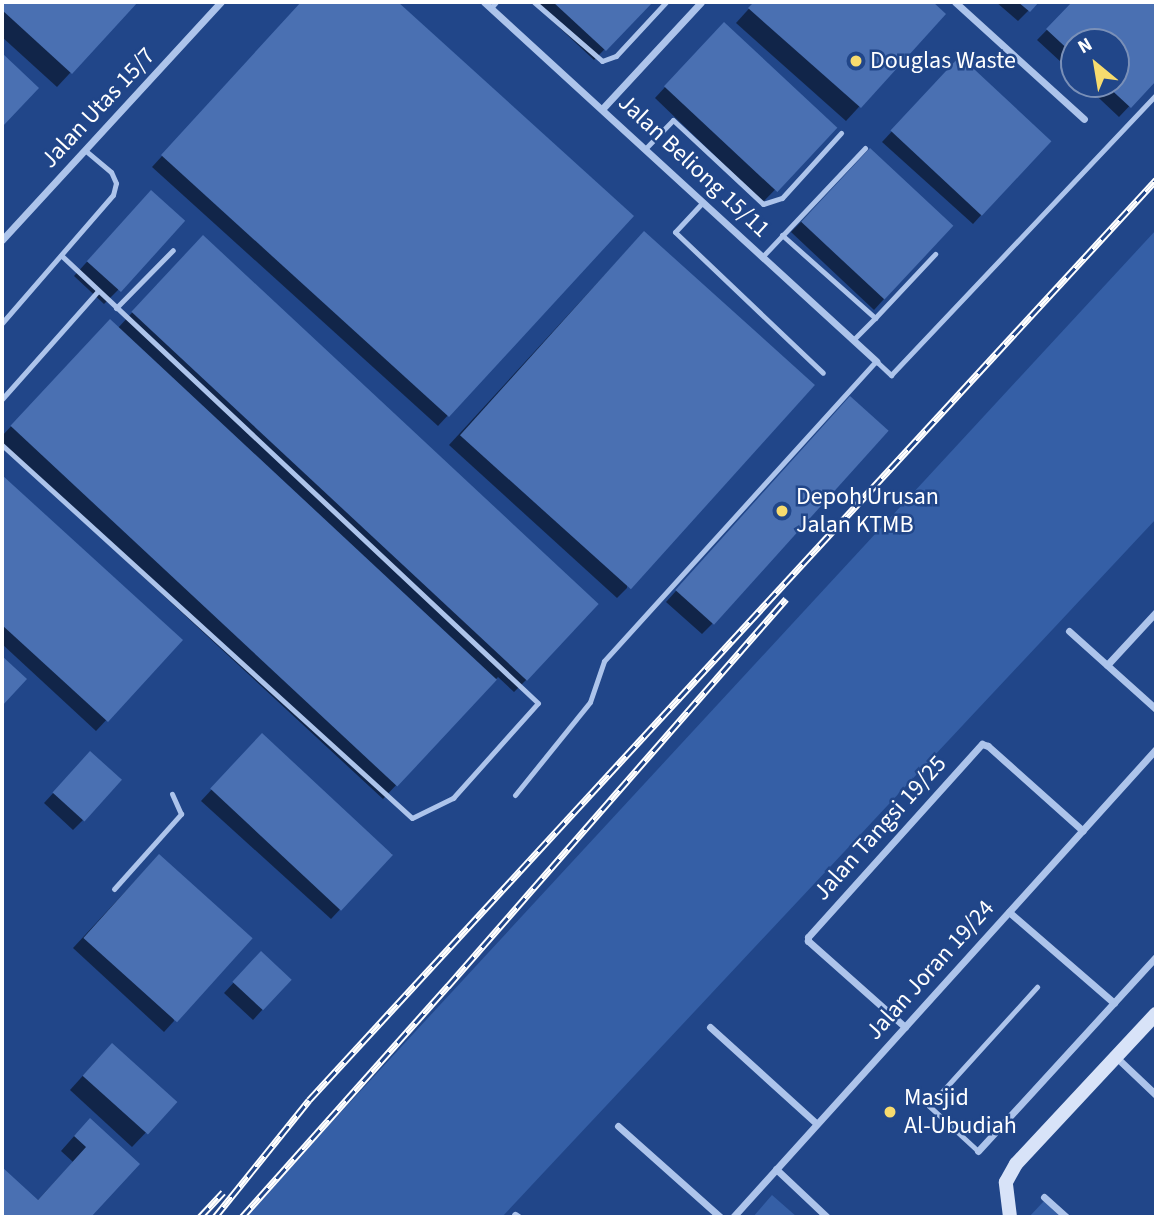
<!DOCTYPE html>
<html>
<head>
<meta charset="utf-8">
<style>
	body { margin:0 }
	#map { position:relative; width:1158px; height:1219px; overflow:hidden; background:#214689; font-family:"Source Sans 3",sans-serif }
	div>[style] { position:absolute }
	.green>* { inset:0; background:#355fa6 }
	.shadow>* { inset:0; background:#0007 }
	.building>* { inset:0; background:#4a70b2; transform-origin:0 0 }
	.lane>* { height:5px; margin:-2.5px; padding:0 2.5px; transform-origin:2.5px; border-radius:2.5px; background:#adc4eb }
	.street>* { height:7px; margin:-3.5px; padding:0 3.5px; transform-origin:3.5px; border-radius:3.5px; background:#adc4eb }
	.secondary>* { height:14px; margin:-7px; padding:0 7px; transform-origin:7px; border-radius:7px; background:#d8e3f8 }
	.rail>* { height:7px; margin-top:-3.5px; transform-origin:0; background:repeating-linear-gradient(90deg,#214689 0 13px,#fff 0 26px); box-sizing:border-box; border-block:2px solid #fff }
	.dots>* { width:19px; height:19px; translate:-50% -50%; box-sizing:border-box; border:4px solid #214689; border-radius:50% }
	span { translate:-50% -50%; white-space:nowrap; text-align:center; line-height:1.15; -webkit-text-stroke:5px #214689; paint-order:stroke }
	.poi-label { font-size:24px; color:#fff }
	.left { translate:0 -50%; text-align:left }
	.street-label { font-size:24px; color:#fff }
	.frame { position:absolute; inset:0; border:4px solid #fff; pointer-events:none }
	.north { position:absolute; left:1060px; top:28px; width:70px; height:70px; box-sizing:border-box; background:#214689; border:2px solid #7a90b8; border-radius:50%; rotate:330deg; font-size:19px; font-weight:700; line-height:28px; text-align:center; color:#fff }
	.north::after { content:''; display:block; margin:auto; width:24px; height:32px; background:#f7db6e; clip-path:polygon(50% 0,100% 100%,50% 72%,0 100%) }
</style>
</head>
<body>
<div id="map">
	<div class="green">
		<div style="clip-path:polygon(1156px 230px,1156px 519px,502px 1217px,244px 1217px)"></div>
		<div style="clip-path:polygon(772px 1195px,797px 1217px,753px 1217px)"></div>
		<div style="clip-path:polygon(1044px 1201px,1061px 1217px,1029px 1217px)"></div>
	</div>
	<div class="shadow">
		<div style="clip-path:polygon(2px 2px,136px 2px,57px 87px,2px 37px)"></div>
		<div style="clip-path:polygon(303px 2px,396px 2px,631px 216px,438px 426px,152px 167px)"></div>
		<div style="clip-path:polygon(532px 2px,651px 2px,594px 60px)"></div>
		<div style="clip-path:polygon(755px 2px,930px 2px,944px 14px,846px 121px,736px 23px)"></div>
		<div style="clip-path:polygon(996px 2px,1037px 2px,1018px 21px)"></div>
		<div style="clip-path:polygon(1074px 2px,1156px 2px,1156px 78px,1119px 117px,1084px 84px,1116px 84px,1116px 42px,1074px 42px,1074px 74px,1037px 40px)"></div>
		<div style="clip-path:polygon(713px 35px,836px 127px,763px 202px,655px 98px)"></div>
		<div style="clip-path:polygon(950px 69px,983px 213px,973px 224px,882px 142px)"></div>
		<div style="clip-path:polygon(871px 151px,884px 299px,874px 310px,791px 232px)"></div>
		<div style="clip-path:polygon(138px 206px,118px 290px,104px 304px,74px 276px)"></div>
		<div style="clip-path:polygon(634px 243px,627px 588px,617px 598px,449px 445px)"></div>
		<div style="clip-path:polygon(189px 251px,528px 678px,514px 692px,498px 677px,383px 799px,2px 446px,2px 436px,96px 335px,117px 329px)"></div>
		<div style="clip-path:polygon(840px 409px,712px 624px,702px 634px,666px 602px)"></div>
		<div style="clip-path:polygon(2px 478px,180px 641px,96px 731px,2px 644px)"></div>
		<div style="clip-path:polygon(252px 746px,392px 854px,331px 919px,201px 801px)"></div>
		<div style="clip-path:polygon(80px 764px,83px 820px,73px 830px,44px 803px)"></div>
		<div style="clip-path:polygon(149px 866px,174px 1021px,164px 1032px,73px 948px)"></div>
		<div style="clip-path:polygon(251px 964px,263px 1009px,253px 1020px,224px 993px)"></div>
		<div style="clip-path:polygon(98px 1059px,175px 1102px,132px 1147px,70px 1090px)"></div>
		<div style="clip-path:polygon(76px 1134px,138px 1164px,89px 1217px,2px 1217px,2px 1169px,37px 1201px,73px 1162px,61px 1151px)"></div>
	</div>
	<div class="building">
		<div style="clip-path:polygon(2px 2px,138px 2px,72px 74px,2px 10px)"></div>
		<div style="clip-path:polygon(301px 2px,398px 2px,634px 216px,449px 417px,161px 155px)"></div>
		<div style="clip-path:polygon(553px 2px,653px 2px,606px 51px)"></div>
		<div style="clip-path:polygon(754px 2px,933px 2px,946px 14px,861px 108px,748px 8px)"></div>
		<div style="clip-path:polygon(1018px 2px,1039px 2px,1030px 12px)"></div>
		<div style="clip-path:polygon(1072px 2px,1156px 2px,1156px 81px,1131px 108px,1105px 84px,1116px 84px,1116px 42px,1074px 42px,1074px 55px,1046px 29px)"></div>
		<div style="left:724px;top:22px;width:155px;height:88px;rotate:43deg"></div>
		<div style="clip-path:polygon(2px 53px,39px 88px,2px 127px)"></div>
		<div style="left:960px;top:56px;width:125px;height:102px;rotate:43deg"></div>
		<div style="left:870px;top:148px;width:114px;height:101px;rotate:43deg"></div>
		<div style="left:151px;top:190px;width:46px;height:96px;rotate:42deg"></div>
		<div style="left:644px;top:231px;width:230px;height:275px;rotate:42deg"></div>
		<div style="left:203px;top:235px;width:541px;height:105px;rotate:43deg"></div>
		<div style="left:110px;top:319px;width:529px;height:146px;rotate:43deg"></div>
		<div style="left:850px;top:396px;width:52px;height:261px;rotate:42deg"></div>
		<div style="clip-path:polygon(2px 475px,183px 640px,108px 722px,2px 625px)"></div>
		<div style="clip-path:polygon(2px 656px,27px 679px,2px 706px)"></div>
		<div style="left:262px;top:733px;width:179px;height:76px;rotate:43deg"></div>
		<div style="left:90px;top:751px;width:43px;height:56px;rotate:42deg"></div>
		<div style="left:159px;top:854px;width:126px;height:113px;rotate:42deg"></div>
		<div style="left:261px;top:951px;width:42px;height:42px;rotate:43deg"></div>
		<div style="left:112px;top:1043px;width:88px;height:44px;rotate:42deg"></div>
		<div style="clip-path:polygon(90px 1118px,140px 1164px,91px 1217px,2px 1217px,2px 1167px,38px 1200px,86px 1147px,74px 1136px)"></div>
	</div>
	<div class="lane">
		<div style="left:534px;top:2px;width:90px;rotate:40.9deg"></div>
		<div style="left:602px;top:61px;width:15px;rotate:-20deg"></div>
		<div style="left:616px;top:56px;width:74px;rotate:-47.2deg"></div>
		<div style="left:491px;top:8px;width:8px;rotate:-50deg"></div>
		<div style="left:645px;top:149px;width:40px;rotate:-46deg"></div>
		<div style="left:673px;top:120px;width:123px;rotate:43deg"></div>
		<div style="left:763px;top:204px;width:20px;rotate:-18deg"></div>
		<div style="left:782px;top:198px;width:88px;rotate:-47.8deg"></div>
		<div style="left:703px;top:202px;width:41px;rotate:133deg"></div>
		<div style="left:675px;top:232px;width:204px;rotate:43.6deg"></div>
		<div style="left:782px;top:235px;width:125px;rotate:41.7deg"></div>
		<div style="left:875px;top:318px;width:31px;rotate:135deg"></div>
		<div style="left:762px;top:257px;width:150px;rotate:-46.6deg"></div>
		<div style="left:116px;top:308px;width:81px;rotate:-45.5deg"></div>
		<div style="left:875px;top:318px;width:88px;rotate:-46.8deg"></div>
		<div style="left:2px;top:323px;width:169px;rotate:-49.1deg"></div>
		<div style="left:113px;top:195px;width:12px;rotate:-76deg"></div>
		<div style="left:116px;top:183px;width:12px;rotate:-114deg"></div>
		<div style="left:111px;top:172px;width:34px;rotate:-140deg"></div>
		<div style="left:2px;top:399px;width:144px;rotate:-48.4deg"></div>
		<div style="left:2px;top:445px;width:554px;rotate:42.29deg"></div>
		<div style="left:412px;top:818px;width:46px;rotate:-26deg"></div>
		<div style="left:453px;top:798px;width:127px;rotate:-48.2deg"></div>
		<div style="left:538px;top:703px;width:654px;rotate:-136.8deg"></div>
		<div style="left:515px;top:795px;width:119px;rotate:-51.1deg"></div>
		<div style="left:590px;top:702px;width:43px;rotate:-71.1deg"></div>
		<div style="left:604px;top:661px;width:405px;rotate:-47.8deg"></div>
		<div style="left:876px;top:361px;width:21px;rotate:43deg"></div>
		<div style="left:891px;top:375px;width:386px;rotate:-46.6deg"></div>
		<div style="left:114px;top:889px;width:101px;rotate:-48.2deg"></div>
		<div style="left:181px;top:814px;width:22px;rotate:-114deg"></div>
		<div style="left:978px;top:1151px;width:67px;rotate:-137.4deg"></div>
		<div style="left:929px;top:1106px;width:161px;rotate:-47.8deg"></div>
	</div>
	<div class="street">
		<div style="left:484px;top:2px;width:532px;rotate:42.48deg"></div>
		<div style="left:955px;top:2px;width:174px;rotate:42.2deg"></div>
		<div style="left:603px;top:108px;width:144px;rotate:-47.2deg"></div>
		<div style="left:2px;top:240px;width:323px;rotate:-47.4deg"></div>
		<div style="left:1069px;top:631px;width:117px;rotate:41.9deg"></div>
		<div style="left:1107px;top:665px;width:72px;rotate:-47.2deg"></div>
		<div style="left:1009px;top:912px;width:139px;rotate:40.9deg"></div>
		<div style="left:710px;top:1027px;width:144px;rotate:42.2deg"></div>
		<div style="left:905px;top:1027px;width:130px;rotate:-138.4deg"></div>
		<div style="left:808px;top:941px;width:4px;rotate:-90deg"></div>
		<div style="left:808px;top:937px;width:260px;rotate:-48deg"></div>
		<div style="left:982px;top:744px;width:6px;rotate:18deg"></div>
		<div style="left:988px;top:746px;width:127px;rotate:41.8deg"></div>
		<div style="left:1116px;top:1057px;width:55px;rotate:43.5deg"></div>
		<div style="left:618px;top:1126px;width:137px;rotate:41.7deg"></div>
		<div style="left:978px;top:1151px;width:263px;rotate:-47.5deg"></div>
		<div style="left:776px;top:1169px;width:70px;rotate:43.3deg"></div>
		<div style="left:1044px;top:1197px;width:30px;rotate:42deg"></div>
		<div style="left:515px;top:1215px;width:4px;rotate:34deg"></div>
		<div style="left:733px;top:1217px;width:631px;rotate:-47.89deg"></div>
	</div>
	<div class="secondary">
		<div style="left:1010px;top:1217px;width:35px;rotate:-97deg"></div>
		<div style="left:1006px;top:1182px;width:21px;rotate:-61deg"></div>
		<div style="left:1016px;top:1164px;width:205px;rotate:-47deg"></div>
	</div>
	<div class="rail">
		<div style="left:200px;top:1217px;width:34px;rotate:-47deg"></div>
		<div style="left:215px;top:1217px;width:150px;rotate:-51.2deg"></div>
		<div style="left:309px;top:1100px;width:1251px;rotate:-47.37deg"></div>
		<div style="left:242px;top:1217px;width:310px;rotate:-48.3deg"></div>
		<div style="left:448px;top:986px;width:514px;rotate:-48.87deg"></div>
	</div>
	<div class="dots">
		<div style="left:856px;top:61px;background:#f7db6e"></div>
		<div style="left:782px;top:511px;background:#f7db6e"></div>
		<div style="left:890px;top:1112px;background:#f7db6e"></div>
	</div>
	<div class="poi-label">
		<span class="left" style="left:870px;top:61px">Douglas Waste</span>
		<span class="left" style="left:796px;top:511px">Depoh Urusan<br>Jalan KTMB</span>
		<span class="left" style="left:904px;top:1112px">Masjid<br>Al-Ubudiah</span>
	</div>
	<div class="street-label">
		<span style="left:98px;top:108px;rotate:-47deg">Jalan Utas 15/7</span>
		<span style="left:694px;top:166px;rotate:43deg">Jalan Beliong 15/11</span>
		<span style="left:880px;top:828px;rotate:-48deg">Jalan Tangsi 19/25</span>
		<span style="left:930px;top:970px;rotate:-48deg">Jalan Joran 19/24</span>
	</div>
	<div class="frame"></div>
	<div class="north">N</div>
</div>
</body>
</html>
